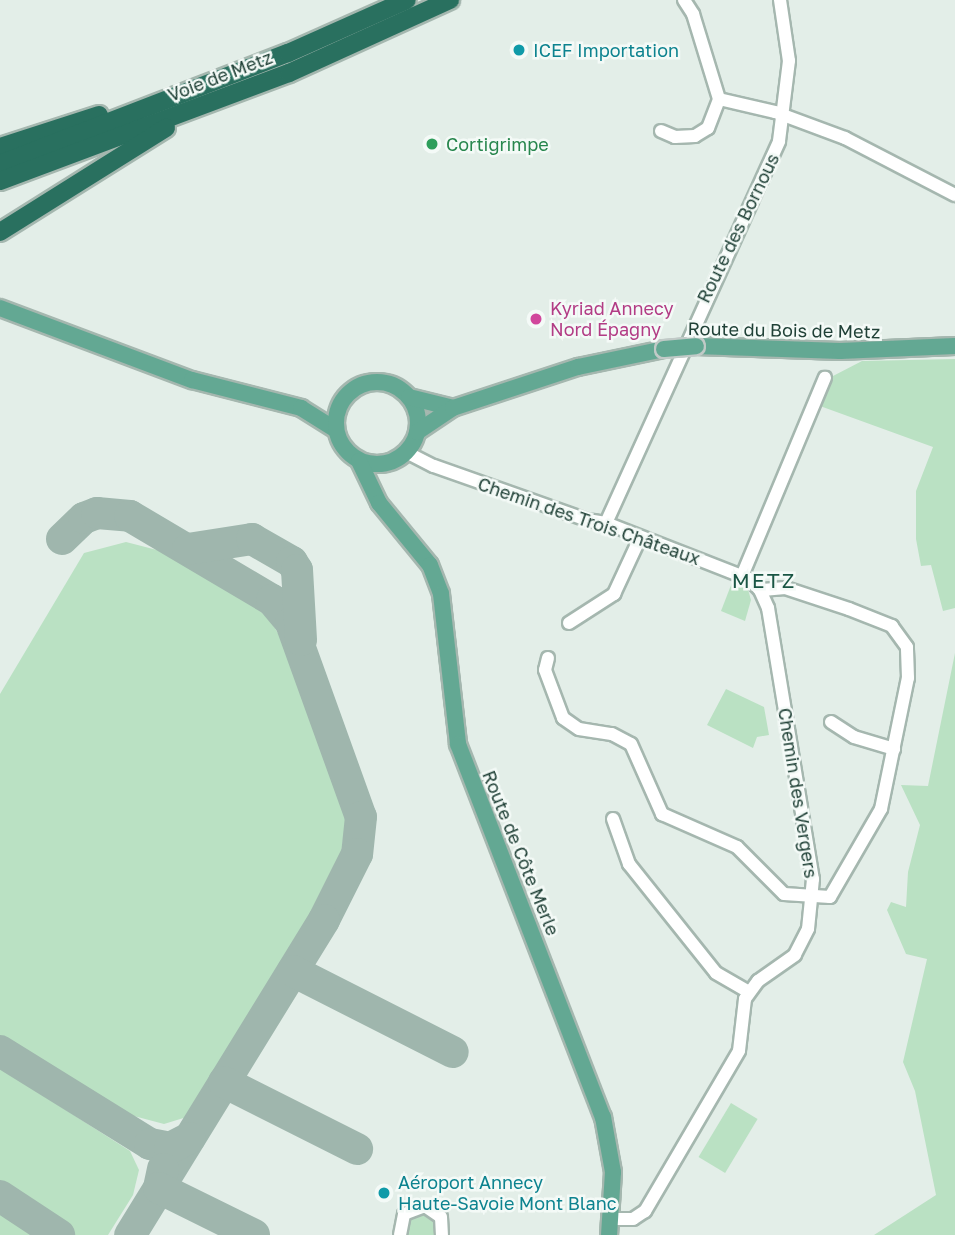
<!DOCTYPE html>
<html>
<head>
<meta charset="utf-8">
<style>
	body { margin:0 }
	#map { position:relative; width:955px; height:1235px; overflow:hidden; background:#e3eee8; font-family:"Golos Text",sans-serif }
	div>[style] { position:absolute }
	.green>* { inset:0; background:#bae1c3; transform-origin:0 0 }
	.taxiway>* { height:32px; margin:-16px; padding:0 16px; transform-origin:16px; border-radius:16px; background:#9fb6ad }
	.roads { filter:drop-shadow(2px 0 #a5b7af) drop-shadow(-2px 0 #a5b7af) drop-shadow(0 2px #a5b7af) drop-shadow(0 -2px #a5b7af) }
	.minor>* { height:12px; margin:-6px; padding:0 6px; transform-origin:6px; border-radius:6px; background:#fff }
	.major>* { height:16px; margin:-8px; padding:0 8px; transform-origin:8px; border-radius:8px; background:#63a893 }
	.major>.ring { margin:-8px; padding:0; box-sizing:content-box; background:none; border:16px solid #63a893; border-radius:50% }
	.highway>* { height:18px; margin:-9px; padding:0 9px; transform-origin:9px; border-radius:9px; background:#29705f }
	.bridges { filter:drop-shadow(2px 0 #c1cac7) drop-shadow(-2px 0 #c1cac7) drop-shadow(0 2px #c1cac7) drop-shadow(0 -2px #c1cac7) }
	.major-bridge>* { height:16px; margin:-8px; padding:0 8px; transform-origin:8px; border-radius:8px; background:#63a893 }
	.dots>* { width:19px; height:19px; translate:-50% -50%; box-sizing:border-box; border:4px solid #f4faf7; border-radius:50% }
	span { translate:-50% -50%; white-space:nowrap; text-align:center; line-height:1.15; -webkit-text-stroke:5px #f4faf7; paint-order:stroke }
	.culture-label { font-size:18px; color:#0d838f }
	.left { translate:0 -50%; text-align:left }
	.street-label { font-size:18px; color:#204137 }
	.leisure-label { font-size:18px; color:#27864d }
	.hotel-label { font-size:18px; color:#b23c85 }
	.quarter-label { font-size:21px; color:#1a5644; letter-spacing:2px }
</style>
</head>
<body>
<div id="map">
	<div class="green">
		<div style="clip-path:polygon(955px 359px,955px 608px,943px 611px,931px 565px,921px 566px,916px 539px,916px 491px,933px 447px,820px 406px,833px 376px,862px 361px)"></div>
		<div style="clip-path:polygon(126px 542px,157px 550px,248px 600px,270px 620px,287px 648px,347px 815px,340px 860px,202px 1105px,190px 1116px,164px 1124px,130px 1115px,0 1036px,0 694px,84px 553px)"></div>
		<div style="clip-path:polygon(733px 580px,747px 586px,751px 600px,745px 621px,721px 611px)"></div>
		<div style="clip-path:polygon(955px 653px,955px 1235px,874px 1235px,936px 1195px,915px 1091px,903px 1062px,927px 959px,906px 954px,887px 910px,891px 902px,906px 907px,908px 872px,920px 825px,901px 785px,928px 786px)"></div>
		<div style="clip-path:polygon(726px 689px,764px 707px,769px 735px,757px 737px,753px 748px,707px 725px)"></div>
		<div style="clip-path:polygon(0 1068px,130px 1151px,139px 1170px,133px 1195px,108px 1235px,0 1235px)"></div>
		<div style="left:731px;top:1103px;width:31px;height:63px;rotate:31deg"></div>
		<div style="clip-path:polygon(422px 1211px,436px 1218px,438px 1235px,407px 1235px,408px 1219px)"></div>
	</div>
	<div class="taxiway">
		<div style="left:62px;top:539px;width:30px;rotate:-44deg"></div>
		<div style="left:84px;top:518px;width:14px;rotate:-21deg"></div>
		<div style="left:97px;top:513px;width:33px;rotate:5deg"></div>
		<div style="left:130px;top:516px;width:165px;rotate:30.6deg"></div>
		<div style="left:272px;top:600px;width:30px;rotate:50deg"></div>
		<div style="left:291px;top:623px;width:206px;rotate:70.2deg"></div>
		<div style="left:361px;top:817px;width:37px;rotate:96deg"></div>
		<div style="left:357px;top:854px;width:74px;rotate:116.6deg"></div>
		<div style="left:324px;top:920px;width:370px;rotate:121.6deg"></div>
		<div style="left:188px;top:549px;width:65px;rotate:-8.9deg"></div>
		<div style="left:252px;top:539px;width:46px;rotate:29.9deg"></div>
		<div style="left:292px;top:562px;width:9px;rotate:58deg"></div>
		<div style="left:297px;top:570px;width:70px;rotate:86.7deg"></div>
		<div style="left:293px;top:971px;width:179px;rotate:26.9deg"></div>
		<div style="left:0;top:1051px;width:176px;rotate:31.8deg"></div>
		<div style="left:150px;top:1144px;width:20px;rotate:11deg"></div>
		<div style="left:170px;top:1148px;width:22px;rotate:-27deg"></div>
		<div style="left:224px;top:1082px;width:149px;rotate:26.7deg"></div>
		<div style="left:163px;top:1169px;width:19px;rotate:102deg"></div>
		<div style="left:159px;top:1188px;width:106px;rotate:26.3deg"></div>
		<div style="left:0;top:1196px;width:71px;rotate:33.5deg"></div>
	</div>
	<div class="roads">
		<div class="minor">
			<div style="left:684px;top:0;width:17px;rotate:57deg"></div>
			<div style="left:693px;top:14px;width:89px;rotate:73deg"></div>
			<div style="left:661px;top:131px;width:15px;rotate:23deg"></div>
			<div style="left:675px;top:137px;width:20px;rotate:-3deg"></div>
			<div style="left:695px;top:136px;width:15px;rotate:-32deg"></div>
			<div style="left:708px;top:128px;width:31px;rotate:-69deg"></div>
			<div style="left:719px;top:99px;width:57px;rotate:13.1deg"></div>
			<div style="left:775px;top:112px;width:75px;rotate:20.4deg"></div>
			<div style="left:845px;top:138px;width:124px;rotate:27.4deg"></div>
			<div style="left:406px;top:452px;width:31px;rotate:27deg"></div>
			<div style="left:434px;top:466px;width:162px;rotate:19.4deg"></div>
			<div style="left:587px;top:520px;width:19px;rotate:9deg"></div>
			<div style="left:606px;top:523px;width:154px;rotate:21.4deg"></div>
			<div style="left:749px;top:579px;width:16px;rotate:45deg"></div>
			<div style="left:760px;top:590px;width:20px;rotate:66deg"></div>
			<div style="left:768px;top:608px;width:275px;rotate:80.6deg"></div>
			<div style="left:813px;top:879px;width:50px;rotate:95.7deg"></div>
			<div style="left:808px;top:929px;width:29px;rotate:117deg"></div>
			<div style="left:795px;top:955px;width:45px;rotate:144.9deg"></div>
			<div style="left:758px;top:981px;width:22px;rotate:126deg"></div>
			<div style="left:745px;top:999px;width:52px;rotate:96.6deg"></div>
			<div style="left:739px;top:1051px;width:186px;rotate:120.4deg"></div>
			<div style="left:645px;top:1211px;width:14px;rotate:146deg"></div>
			<div style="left:633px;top:1219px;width:22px;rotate:180deg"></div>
			<div style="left:606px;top:523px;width:419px;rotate:-65.6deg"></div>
			<div style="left:779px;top:141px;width:81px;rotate:-82.9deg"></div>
			<div style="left:789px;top:61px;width:62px;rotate:-98.4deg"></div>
			<div style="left:742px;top:576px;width:215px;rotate:-67.3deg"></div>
			<div style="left:569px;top:623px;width:54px;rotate:-32.8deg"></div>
			<div style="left:614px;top:594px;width:62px;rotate:-65.1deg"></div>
			<div style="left:548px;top:658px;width:12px;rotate:104deg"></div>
			<div style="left:545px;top:670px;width:51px;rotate:69.4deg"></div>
			<div style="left:563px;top:718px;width:19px;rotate:35deg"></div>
			<div style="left:579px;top:729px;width:33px;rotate:9deg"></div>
			<div style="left:612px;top:734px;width:21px;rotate:28deg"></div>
			<div style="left:631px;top:744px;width:77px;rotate:66.1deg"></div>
			<div style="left:662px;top:814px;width:82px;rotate:23.7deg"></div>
			<div style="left:737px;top:847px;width:66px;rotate:45deg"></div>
			<div style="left:784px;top:894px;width:46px;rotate:3.7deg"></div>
			<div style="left:830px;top:897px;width:102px;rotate:-59.9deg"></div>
			<div style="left:881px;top:809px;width:134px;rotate:-78.4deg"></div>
			<div style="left:908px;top:678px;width:31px;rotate:-92deg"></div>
			<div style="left:907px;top:647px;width:26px;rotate:-126deg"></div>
			<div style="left:892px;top:626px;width:46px;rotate:-158.4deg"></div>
			<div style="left:849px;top:609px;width:67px;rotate:-161.8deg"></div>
			<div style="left:785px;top:588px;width:25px;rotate:175deg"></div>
			<div style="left:831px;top:722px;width:27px;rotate:33deg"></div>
			<div style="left:854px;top:737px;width:42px;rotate:16.7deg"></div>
			<div style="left:613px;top:819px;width:48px;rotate:70.4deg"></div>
			<div style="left:629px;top:864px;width:139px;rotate:51.4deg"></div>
			<div style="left:716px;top:973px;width:38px;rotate:30deg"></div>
			<div style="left:400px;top:1235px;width:21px;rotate:-79deg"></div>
			<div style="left:404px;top:1214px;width:22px;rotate:-21deg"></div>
			<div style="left:425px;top:1206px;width:19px;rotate:35deg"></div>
			<div style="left:441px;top:1217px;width:18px;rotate:87deg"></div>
		</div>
		<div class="major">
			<div style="left:0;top:308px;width:205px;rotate:20.6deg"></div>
			<div style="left:192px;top:380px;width:113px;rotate:14.4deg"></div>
			<div style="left:301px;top:408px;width:41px;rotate:32.2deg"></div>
			<div style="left:696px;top:346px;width:144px;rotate:2deg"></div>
			<div style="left:840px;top:351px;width:115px;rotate:-2.5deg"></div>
			<div class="ring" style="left:336px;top:382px;width:66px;height:66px"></div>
			<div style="left:409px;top:397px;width:45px;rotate:14deg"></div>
			<div style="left:417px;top:432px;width:43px;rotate:-33.7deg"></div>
			<div style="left:453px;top:408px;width:132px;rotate:-18.2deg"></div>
			<div style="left:578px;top:367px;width:88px;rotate:-11.8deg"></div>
			<div style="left:359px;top:461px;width:47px;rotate:64.5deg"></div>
			<div style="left:379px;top:503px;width:80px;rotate:50.6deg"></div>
			<div style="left:430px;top:565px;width:31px;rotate:69deg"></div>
			<div style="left:441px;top:594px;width:151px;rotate:83.5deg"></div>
			<div style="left:458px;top:744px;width:400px;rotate:68.8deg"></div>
			<div style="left:603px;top:1117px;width:56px;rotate:79.7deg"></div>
			<div style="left:613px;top:1172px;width:63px;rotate:93.6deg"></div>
		</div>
		<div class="highway">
			<div style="left:0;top:147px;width:104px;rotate:-17.9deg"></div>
			<div style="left:0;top:164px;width:309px;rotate:-21.1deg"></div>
			<div style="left:288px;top:53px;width:130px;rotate:-24deg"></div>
			<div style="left:0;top:181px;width:309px;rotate:-20.5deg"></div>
			<div style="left:289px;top:73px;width:177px;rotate:-24.4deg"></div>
			<div style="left:0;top:232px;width:196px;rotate:-32.1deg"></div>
		</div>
	</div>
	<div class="bridges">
		<div class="major-bridge">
			<div style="left:664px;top:349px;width:32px;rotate:-5deg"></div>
		</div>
	</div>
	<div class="dots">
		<div style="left:519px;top:50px;background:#0f9aa8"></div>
		<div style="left:432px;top:144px;background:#2e9e5b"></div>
		<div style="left:536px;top:319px;background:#d1479c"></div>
		<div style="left:384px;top:1193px;background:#0f9aa8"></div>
	</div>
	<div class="culture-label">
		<span class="left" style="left:533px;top:50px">ICEF Importation</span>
		<span class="left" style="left:398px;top:1193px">Aéroport Annecy<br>Haute-Savoie Mont Blanc</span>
	</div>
	<div class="street-label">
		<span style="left:220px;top:76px;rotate:-21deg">Voie de Metz</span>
		<span style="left:738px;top:228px;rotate:-64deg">Route des Bornous</span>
		<span style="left:784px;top:330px;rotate:1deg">Route du Bois de Metz</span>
		<span style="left:589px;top:521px;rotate:19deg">Chemin des Trois Châteaux</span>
		<span style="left:798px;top:793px;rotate:81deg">Chemin des Vergers</span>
		<span style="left:521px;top:853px;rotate:68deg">Route de Côte Merle</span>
	</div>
	<div class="leisure-label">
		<span class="left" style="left:446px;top:144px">Cortigrimpe</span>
	</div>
	<div class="hotel-label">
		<span class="left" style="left:550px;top:319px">Kyriad Annecy<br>Nord Épagny</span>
	</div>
	<div class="quarter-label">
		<span style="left:764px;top:580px">METZ</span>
	</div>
</div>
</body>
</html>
